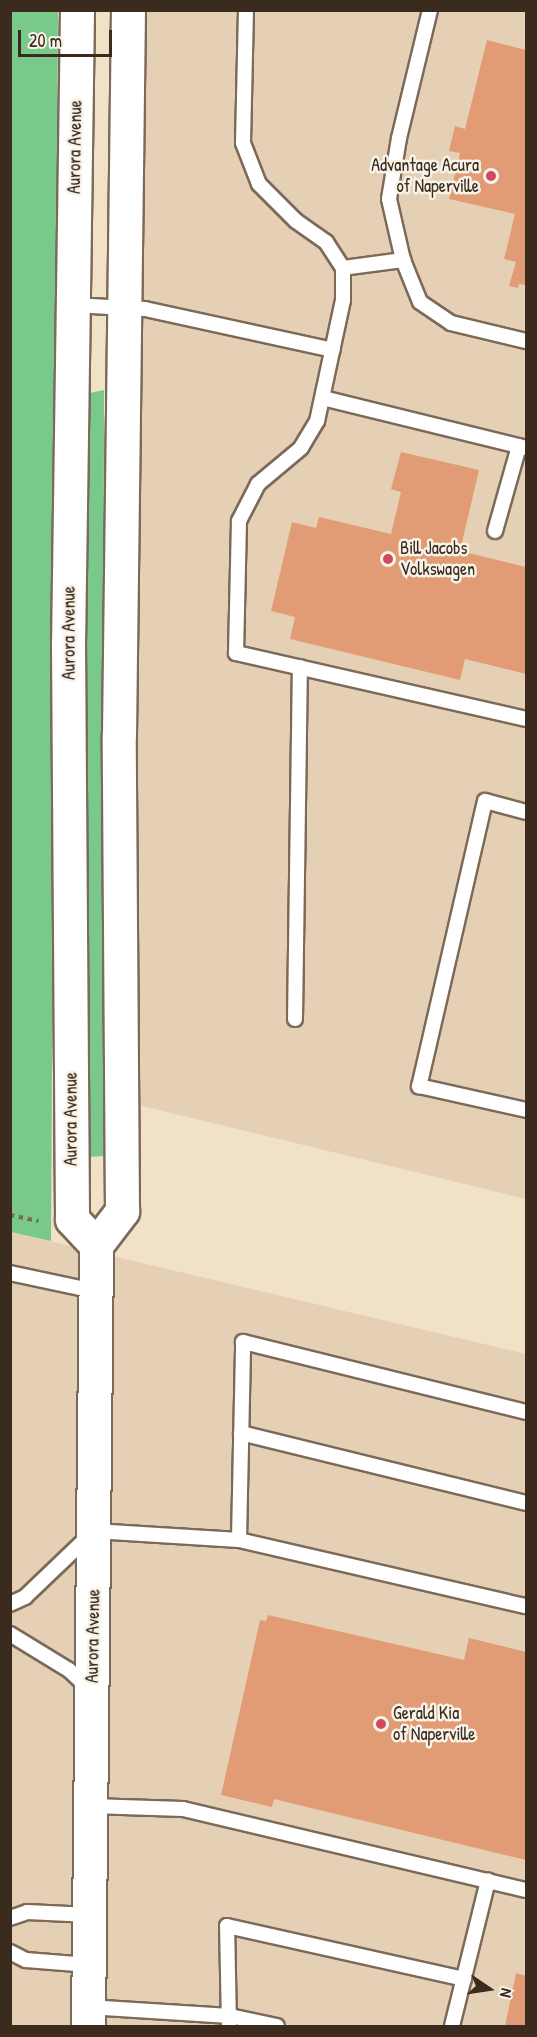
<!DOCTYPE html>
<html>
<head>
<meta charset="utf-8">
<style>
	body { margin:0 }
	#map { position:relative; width:537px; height:2037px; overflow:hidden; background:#f1e1c6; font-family:"Patrick Hand",sans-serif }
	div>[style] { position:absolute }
	.built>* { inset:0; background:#e6d0b5 }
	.green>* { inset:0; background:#78c98a }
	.building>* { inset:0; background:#e19c75 }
	.path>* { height:4px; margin-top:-2px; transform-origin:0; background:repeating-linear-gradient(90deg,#7b6a59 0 4.5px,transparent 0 9px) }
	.roads { filter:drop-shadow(2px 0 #7b6a59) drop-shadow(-2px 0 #7b6a59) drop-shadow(0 2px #7b6a59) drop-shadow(0 -2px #7b6a59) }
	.lane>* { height:14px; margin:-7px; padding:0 7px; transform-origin:7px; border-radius:7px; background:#fff }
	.primary>* { height:33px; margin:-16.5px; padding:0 16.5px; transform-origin:16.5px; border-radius:16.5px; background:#fff }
	.dots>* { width:16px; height:16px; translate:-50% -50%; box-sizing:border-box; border:3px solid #f7f3e8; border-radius:50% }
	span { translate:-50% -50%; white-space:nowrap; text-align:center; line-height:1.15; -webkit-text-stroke:5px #f7f3e8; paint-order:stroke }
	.street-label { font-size:18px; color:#3b2a1e }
	.poi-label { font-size:18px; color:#3b2a1e }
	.right { translate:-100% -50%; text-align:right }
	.left { translate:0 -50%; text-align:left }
	.frame { position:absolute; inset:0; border:12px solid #3b2a1e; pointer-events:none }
	.north { position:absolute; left:459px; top:1959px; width:60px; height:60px; -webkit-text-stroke:4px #f7f3e8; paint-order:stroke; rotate:103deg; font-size:16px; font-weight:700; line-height:24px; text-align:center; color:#3b2a1e }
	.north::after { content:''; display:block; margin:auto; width:21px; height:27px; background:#3b2a1e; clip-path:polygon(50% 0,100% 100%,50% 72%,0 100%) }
	.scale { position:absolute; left:18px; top:30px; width:94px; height:27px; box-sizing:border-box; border:3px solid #3b2a1e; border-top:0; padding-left:8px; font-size:18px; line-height:21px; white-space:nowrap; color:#3b2a1e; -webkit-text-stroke:4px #f7f3e8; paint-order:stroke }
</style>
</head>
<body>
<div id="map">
	<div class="built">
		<div style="clip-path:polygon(147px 11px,526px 11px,526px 1199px,138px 1105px,138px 596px)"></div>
		<div style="clip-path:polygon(11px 1232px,526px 1354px,526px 2026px,11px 2026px)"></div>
	</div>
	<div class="green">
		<div style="clip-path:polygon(58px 10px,51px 1241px,11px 1232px,10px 11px)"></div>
		<div style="clip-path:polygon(104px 390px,103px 1156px,90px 1157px,86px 659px,90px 393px)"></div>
	</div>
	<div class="building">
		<div style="clip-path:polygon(487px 40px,526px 50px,526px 285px,519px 284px,518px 288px,509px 286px,516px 262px,504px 259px,515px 214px,449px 199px,460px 153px,449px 151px,455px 126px,465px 129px)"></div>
		<div style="clip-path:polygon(401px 452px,479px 470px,460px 551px,526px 567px,526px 674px,465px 659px,460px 680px,290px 639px,295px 617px,271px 611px,292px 522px,316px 528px,319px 517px,391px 534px,401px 492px,391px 489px)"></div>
		<div style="clip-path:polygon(268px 1615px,464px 1660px,469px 1638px,526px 1652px,526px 1860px,274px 1799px,272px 1807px,221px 1795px,260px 1620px,266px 1621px)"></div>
		<div style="clip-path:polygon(516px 1973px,526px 1976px,526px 2026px,505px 2026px)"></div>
	</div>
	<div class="path">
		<div style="left:10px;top:1215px;width:29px;rotate:12deg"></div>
	</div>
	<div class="roads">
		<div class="lane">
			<div style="left:246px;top:10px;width:133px;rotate:91.3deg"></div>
			<div style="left:243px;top:143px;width:44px;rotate:68.7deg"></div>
			<div style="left:259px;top:184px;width:52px;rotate:45deg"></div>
			<div style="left:296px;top:221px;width:37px;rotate:35deg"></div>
			<div style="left:326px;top:242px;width:31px;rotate:57deg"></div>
			<div style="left:343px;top:268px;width:32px;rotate:90deg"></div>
			<div style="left:343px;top:300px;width:124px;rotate:102.1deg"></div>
			<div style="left:317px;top:421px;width:31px;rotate:121deg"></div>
			<div style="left:301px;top:448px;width:56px;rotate:140.1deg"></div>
			<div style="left:258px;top:484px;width:42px;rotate:117.2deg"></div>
			<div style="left:239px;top:521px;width:132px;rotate:91.3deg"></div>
			<div style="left:236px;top:653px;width:297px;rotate:12.8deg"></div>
			<div style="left:430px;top:10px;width:132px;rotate:103.6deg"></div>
			<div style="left:399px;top:138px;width:62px;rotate:99.3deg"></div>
			<div style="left:389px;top:199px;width:63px;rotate:77.1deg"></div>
			<div style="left:403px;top:260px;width:45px;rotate:68deg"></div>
			<div style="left:420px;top:302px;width:37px;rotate:34deg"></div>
			<div style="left:451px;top:323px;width:77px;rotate:13.5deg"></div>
			<div style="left:343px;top:268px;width:61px;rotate:-7.6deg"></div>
			<div style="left:73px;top:305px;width:72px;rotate:3.2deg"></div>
			<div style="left:145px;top:309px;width:192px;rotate:12.3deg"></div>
			<div style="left:323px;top:398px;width:209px;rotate:13.8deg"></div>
			<div style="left:495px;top:531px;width:88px;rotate:-74.2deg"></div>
			<div style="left:526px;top:812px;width:42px;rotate:-165deg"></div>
			<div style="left:485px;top:801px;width:293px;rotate:103deg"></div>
			<div style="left:419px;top:1086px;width:110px;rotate:12.6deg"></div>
			<div style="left:295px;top:1019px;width:352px;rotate:-89.2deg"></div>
			<div style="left:10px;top:1273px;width:87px;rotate:12deg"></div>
			<div style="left:241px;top:1433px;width:293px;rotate:13.8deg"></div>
			<div style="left:239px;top:1540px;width:198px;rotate:-88.8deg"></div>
			<div style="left:243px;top:1342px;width:292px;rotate:13.9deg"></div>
			<div style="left:10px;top:1604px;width:17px;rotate:-25deg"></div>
			<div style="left:25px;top:1597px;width:95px;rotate:-43.7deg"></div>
			<div style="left:94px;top:1531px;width:145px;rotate:3.6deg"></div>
			<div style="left:239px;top:1540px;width:294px;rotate:13deg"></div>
			<div style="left:10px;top:1634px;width:69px;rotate:31.4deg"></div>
			<div style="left:69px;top:1670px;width:25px;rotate:43deg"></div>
			<div style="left:91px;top:1806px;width:92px;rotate:1.9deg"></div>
			<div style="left:183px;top:1809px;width:352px;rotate:13.3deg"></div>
			<div style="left:10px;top:1918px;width:18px;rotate:-19deg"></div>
			<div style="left:27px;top:1912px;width:63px;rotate:2.7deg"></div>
			<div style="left:10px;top:1952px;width:18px;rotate:27deg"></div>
			<div style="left:26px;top:1960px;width:63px;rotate:4.5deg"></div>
			<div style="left:88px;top:2007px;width:142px;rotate:3.6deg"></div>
			<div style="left:230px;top:2016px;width:48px;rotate:12deg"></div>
			<div style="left:229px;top:2026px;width:100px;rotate:-91.1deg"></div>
			<div style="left:227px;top:1926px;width:243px;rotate:12.6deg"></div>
			<div style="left:452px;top:2026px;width:150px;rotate:-76.1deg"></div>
		</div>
		<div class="primary">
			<div style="left:77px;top:10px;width:633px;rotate:90.81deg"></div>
			<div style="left:68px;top:643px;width:576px;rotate:89.6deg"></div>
			<div style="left:72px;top:1219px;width:35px;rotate:47deg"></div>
			<div style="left:88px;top:2026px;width:781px;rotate:-89.41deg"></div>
			<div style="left:96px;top:1245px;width:43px;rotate:-52.6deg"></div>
			<div style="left:122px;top:1211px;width:476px;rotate:-90.4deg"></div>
			<div style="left:119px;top:735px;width:725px;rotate:-89.29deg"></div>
		</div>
	</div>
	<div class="dots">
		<div style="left:491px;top:176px;background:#d1495b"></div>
		<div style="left:388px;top:559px;background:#d1495b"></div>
		<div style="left:381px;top:1724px;background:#d1495b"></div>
	</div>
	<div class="street-label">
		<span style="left:75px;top:147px;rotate:-89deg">Aurora Avenue</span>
		<span style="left:69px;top:633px;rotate:-90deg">Aurora Avenue</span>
		<span style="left:71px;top:1119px;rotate:-90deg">Aurora Avenue</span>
		<span style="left:93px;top:1636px;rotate:-89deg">Aurora Avenue</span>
	</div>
	<div class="poi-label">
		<span class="right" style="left:479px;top:176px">Advantage Acura<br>of Naperville</span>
		<span class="left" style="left:400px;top:559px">Bill Jacobs<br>Volkswagen</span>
		<span class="left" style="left:393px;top:1724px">Gerald Kia<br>of Naperville</span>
	</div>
	<div class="frame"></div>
	<div class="north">N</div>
	<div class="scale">20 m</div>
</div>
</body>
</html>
